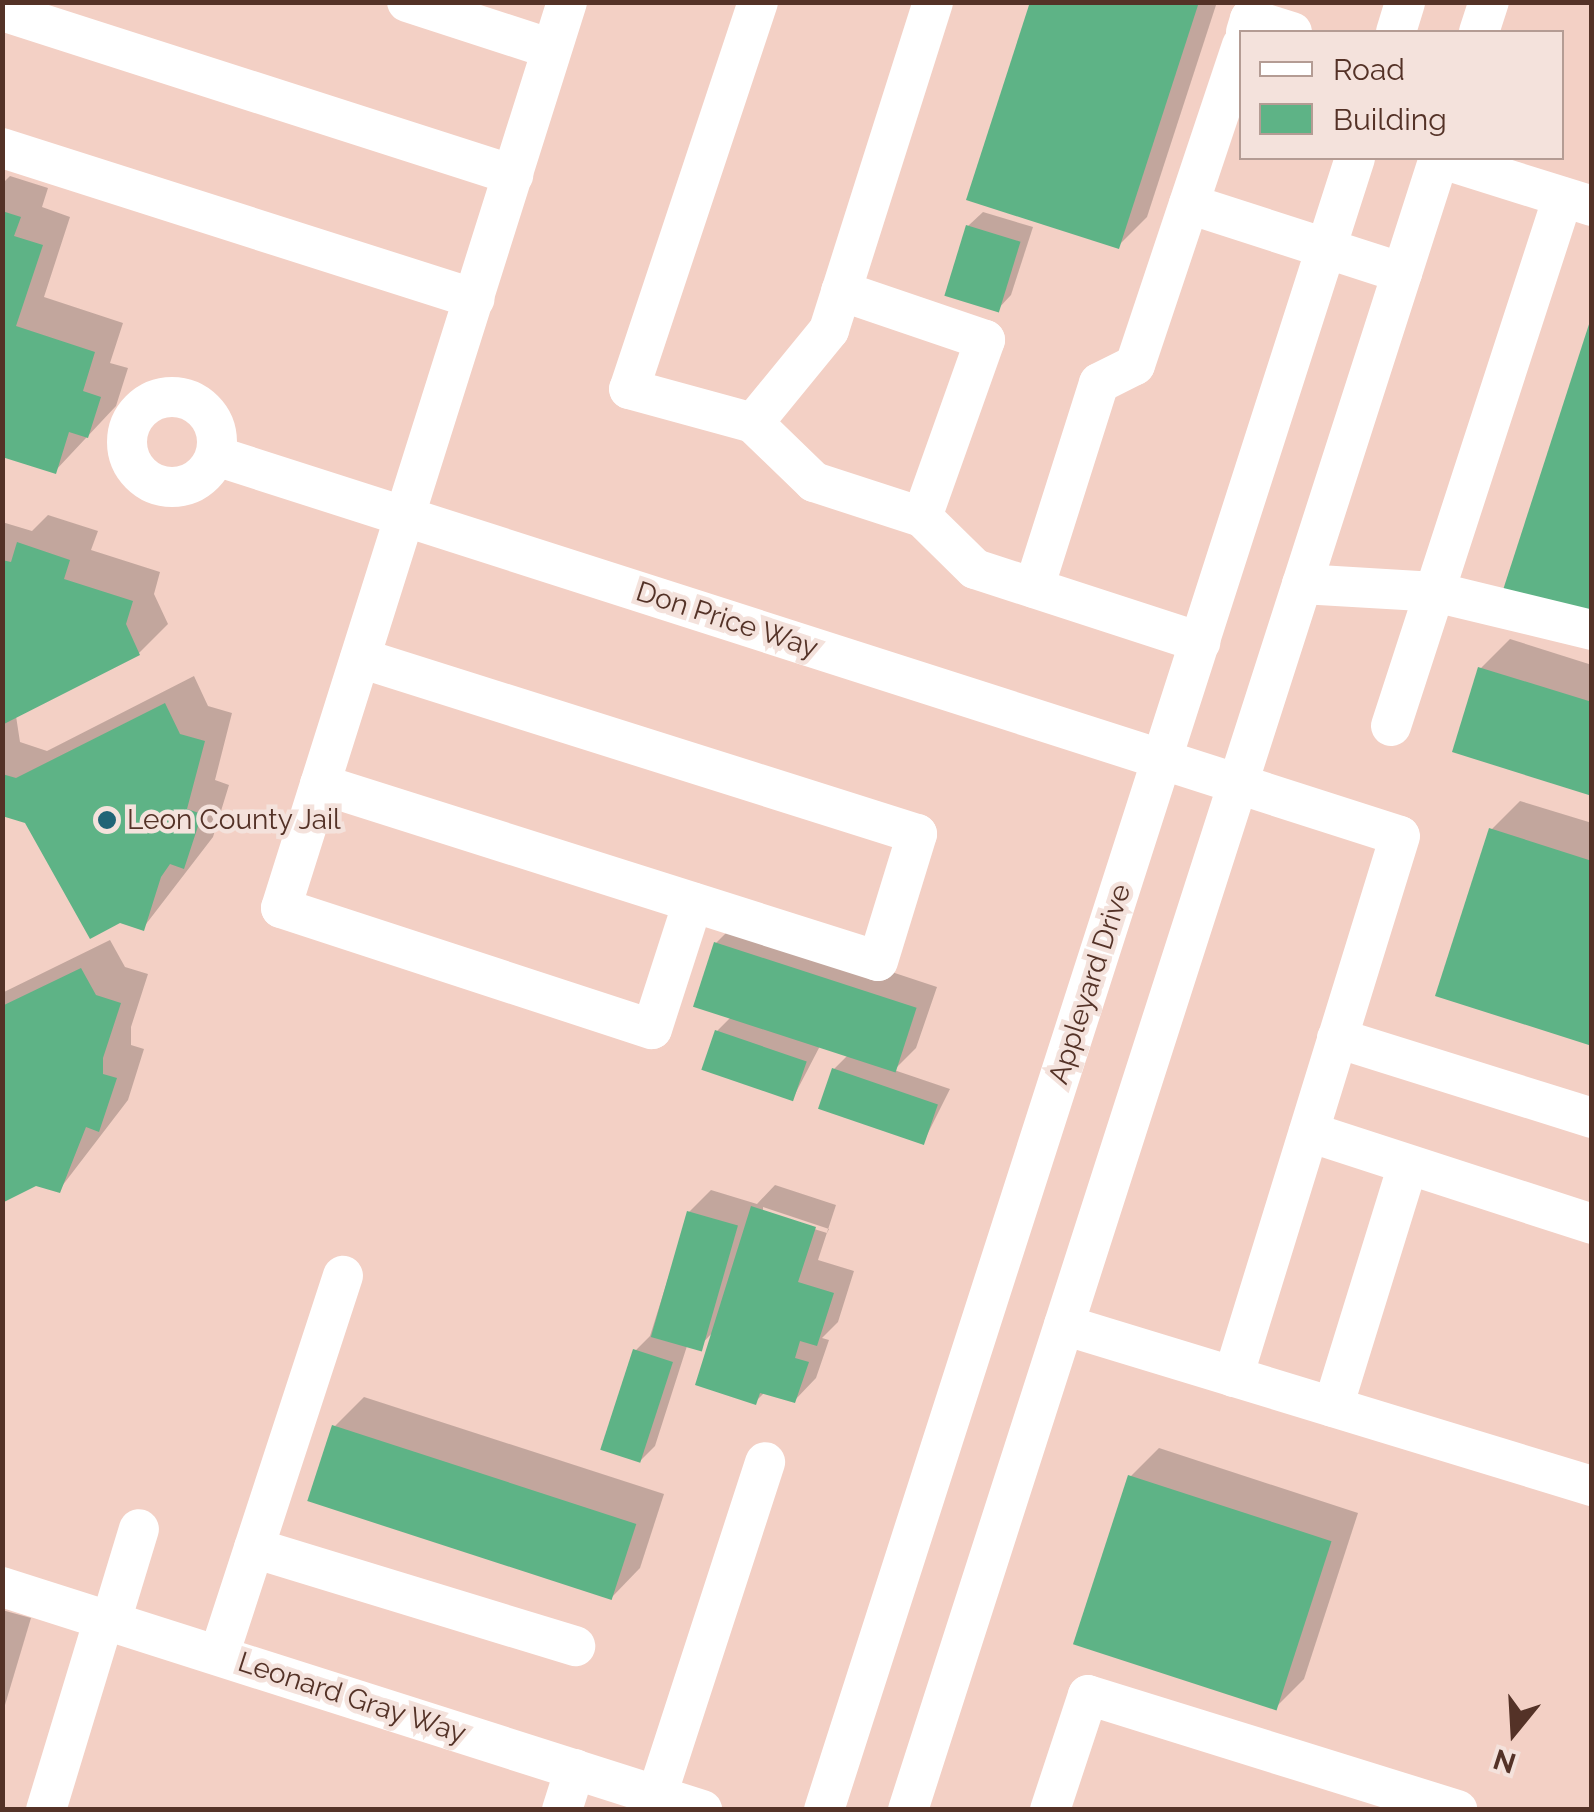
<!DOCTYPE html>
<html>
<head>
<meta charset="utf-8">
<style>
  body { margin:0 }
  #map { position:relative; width:1594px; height:1812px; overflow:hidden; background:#f3d0c5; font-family:Raleway,sans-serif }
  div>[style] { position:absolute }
  .shadow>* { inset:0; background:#0003 }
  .building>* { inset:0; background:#5eb386; transform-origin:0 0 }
  .minor>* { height:40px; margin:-20px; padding:0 20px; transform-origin:20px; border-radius:20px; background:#fff }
  .minor>.ring { margin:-20px; padding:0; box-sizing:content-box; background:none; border:40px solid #fff; border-radius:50% }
  .dots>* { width:28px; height:28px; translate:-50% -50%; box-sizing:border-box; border:5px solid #f4e2dc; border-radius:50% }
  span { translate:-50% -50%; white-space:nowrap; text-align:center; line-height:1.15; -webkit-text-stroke:9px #f4e2dc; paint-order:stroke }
  .street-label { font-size:28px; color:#543227 }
  .poi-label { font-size:28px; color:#543227 }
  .left { translate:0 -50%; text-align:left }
  .frame { position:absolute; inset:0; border:5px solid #543227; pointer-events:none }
  .legend { position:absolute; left:1239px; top:30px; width:325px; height:130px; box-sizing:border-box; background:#f4e2dc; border:2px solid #b49c94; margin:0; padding:12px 18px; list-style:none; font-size:30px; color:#543227 }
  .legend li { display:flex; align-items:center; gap:20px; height:50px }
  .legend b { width:50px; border:2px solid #b49c94 }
  .north { position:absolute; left:1464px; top:1682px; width:100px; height:100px; -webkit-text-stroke:8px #f4e2dc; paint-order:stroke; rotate:198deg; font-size:28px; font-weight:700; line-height:40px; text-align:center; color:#543227 }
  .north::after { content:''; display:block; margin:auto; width:35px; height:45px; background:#543227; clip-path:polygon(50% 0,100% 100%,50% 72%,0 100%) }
</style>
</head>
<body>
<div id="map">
  <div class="shadow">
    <div style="clip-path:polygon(1033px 2px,1217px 2px,1147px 217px,1118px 246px)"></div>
    <div style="clip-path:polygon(10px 176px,48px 188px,42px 207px,70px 217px,44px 297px,123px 323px,110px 363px,128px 368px,116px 406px,55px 471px,2px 454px,2px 184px)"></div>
    <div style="clip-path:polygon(983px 212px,1033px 227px,1011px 295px,997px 310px,968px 226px)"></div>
    <div style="clip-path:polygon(48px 515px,98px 531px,91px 550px,160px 572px,154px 594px,168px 624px,139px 653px,16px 716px,20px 742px,47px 751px,194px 676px,208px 706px,232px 713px,215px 780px,229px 785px,213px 837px,143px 928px,27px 821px,2px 814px,2px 522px,32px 531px)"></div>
    <div style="clip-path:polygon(1510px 639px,1592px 665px,1592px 793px,1481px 668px)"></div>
    <div style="clip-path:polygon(1520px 801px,1592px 823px,1592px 1043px,1491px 830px)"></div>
    <div style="clip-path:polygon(738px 921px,937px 987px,916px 1048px,894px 1070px,950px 1089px,924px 1141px,834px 1069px,848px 1055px,820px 1046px,793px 1098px,717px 1031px,732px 1016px,716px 943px)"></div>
    <div style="clip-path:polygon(110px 940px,125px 967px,148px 974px,131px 1027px,131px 1045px,144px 1049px,128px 1100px,59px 1190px,36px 1183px,5px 1198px,2px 993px)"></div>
    <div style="clip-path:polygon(evenodd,775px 1185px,836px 1205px,818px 1260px,854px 1271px,838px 1322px,822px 1338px,829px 1340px,816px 1378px,794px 1401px,765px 1392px,755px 1402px,714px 1331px,697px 1349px,687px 1346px,655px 1446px,640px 1461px,635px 1351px,650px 1336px,689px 1212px,711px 1190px,757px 1204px,775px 1185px,763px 1207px,829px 1229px,827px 1233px,763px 1213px,763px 1207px)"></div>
    <div style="clip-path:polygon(364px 1397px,664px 1494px,640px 1568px,612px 1597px,335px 1426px)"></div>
    <div style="clip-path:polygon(1159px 1448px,1358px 1513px,1304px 1679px,1275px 1708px,1130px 1477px)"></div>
    <div style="clip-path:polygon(2px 1610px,31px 1618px,2px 1715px)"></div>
  </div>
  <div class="building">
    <div style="clip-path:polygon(1030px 2px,1199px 2px,1119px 249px,966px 200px)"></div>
    <div style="clip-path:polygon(2px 211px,21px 217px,14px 236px,43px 245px,16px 326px,95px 352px,83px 391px,101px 397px,88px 438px,69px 432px,56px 474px,2px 457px)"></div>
    <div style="left:966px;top:225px;width:57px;height:74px;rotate:17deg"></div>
    <div style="clip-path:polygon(1591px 318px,1592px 318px,1592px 619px,1503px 590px)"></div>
    <div style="clip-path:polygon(17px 542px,70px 560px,64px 579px,133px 601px,126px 624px,140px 655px,2px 725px,2px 560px,11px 562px)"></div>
    <div style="clip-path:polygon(1478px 667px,1592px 702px,1592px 796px,1452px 752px)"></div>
    <div style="clip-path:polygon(165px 703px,180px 734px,205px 741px,187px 809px,202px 814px,184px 869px,170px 864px,161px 877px,144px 931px,120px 923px,90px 939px,25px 823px,2px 816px,2px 774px,16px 778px)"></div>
    <div style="clip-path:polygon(1489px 828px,1592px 861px,1592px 1046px,1435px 996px)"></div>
    <div style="left:714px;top:942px;width:213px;height:68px;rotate:18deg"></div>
    <div style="clip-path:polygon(81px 968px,96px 995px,121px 1003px,103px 1058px,103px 1074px,117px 1078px,99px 1132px,86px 1127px,60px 1193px,36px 1186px,4px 1202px,2px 1006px)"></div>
    <div style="left:715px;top:1030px;width:97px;height:42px;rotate:19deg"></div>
    <div style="left:832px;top:1068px;width:112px;height:43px;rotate:19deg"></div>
    <div style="clip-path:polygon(751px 1206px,816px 1227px,798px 1282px,834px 1293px,817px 1346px,800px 1341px,795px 1358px,809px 1362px,795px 1403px,760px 1393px,756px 1405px,695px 1385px)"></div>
    <div style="left:687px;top:1211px;width:53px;height:131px;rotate:16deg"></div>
    <div style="left:633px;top:1349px;width:42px;height:106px;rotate:18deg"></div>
    <div style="left:332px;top:1425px;width:320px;height:80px;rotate:18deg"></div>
    <div style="left:1128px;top:1475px;width:214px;height:178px;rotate:18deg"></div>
  </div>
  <div class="minor">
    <div style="left:407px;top:2px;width:152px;rotate:18deg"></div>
    <div style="left:567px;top:2px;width:950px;rotate:107.52deg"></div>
    <div style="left:281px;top:908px;width:390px;rotate:18.1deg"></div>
    <div style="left:652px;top:1029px;width:133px;rotate:-72.1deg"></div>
    <div style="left:758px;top:2px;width:408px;rotate:108.4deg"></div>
    <div style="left:629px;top:389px;width:129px;rotate:15.3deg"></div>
    <div style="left:753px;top:423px;width:120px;rotate:-50.7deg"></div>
    <div style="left:829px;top:330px;width:344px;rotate:-72.4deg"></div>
    <div style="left:2px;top:11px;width:537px;rotate:17.79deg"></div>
    <div style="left:1246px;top:32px;width:14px;rotate:-73deg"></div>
    <div style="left:1250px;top:19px;width:44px;rotate:17.2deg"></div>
    <div style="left:1396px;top:32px;width:31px;rotate:-73deg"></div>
    <div style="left:1479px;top:32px;width:32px;rotate:-72deg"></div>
    <div style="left:2px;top:148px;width:496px;rotate:17.7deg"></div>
    <div style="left:1439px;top:158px;width:160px;rotate:17.4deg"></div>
    <div style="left:1189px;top:204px;width:224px;rotate:17.9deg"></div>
    <div class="ring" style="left:127px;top:397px;width:50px;height:50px"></div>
    <div style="left:753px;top:423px;width:85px;rotate:44deg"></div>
    <div style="left:814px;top:482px;width:114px;rotate:18deg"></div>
    <div style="left:922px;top:517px;width:188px;rotate:-70.4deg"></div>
    <div style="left:985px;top:340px;width:152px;rotate:-161.2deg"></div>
    <div style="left:216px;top:456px;width:1243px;rotate:17.79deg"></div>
    <div style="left:1400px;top:836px;width:566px;rotate:107.15deg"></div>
    <div style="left:922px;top:517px;width:74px;rotate:44.5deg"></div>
    <div style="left:975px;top:569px;width:237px;rotate:18deg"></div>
    <div style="left:1302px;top:584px;width:133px;rotate:3.4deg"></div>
    <div style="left:1435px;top:592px;width:162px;rotate:13.6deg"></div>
    <div style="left:1034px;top:588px;width:215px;rotate:-72.4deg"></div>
    <div style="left:1099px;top:383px;width:40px;rotate:-26.6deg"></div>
    <div style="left:1135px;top:365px;width:337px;rotate:-71.5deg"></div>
    <div style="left:1391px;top:726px;width:556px;rotate:-71.99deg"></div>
    <div style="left:320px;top:784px;width:585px;rotate:17.6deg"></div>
    <div style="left:878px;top:961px;width:133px;rotate:-72.9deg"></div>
    <div style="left:917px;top:834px;width:584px;rotate:-162.46deg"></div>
    <div style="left:1337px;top:1038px;width:267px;rotate:17.4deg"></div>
    <div style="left:1309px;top:1132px;width:298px;rotate:18deg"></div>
    <div style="left:1064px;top:1325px;width:552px;rotate:16.96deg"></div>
    <div style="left:1333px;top:1407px;width:253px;rotate:-72.8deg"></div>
    <div style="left:254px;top:1548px;width:336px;rotate:17deg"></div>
    <div style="left:2px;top:1587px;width:735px;rotate:17.67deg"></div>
    <div style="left:111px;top:1621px;width:96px;rotate:-73.1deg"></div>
    <div style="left:219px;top:1655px;width:399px;rotate:-71.9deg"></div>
    <div style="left:657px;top:1795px;width:350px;rotate:-72deg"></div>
    <div style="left:46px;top:1810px;width:200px;rotate:-73.1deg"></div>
    <div style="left:562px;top:1810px;width:43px;rotate:-72.4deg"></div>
    <div style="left:824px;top:1810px;width:1735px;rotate:-72.18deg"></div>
    <div style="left:908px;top:1810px;width:1735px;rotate:-72.18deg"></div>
    <div style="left:1050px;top:1810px;width:121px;rotate:-71.7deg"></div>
    <div style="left:1088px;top:1695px;width:387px;rotate:17.3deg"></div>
  </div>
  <div class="dots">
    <div style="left:107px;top:820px;background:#206476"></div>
  </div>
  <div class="street-label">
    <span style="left:727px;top:620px;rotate:18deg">Don Price Way</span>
    <span style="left:1090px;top:984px;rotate:-72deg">Appleyard Drive</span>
    <span style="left:352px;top:1698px;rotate:18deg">Leonard Gray Way</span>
  </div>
  <div class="poi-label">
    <span class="left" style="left:127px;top:820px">Leon County Jail</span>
  </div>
  <div class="frame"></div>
  <ul class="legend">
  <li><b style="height:12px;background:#fff"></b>Road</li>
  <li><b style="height:28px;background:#5eb386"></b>Building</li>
  </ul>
  <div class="north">N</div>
</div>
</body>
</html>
